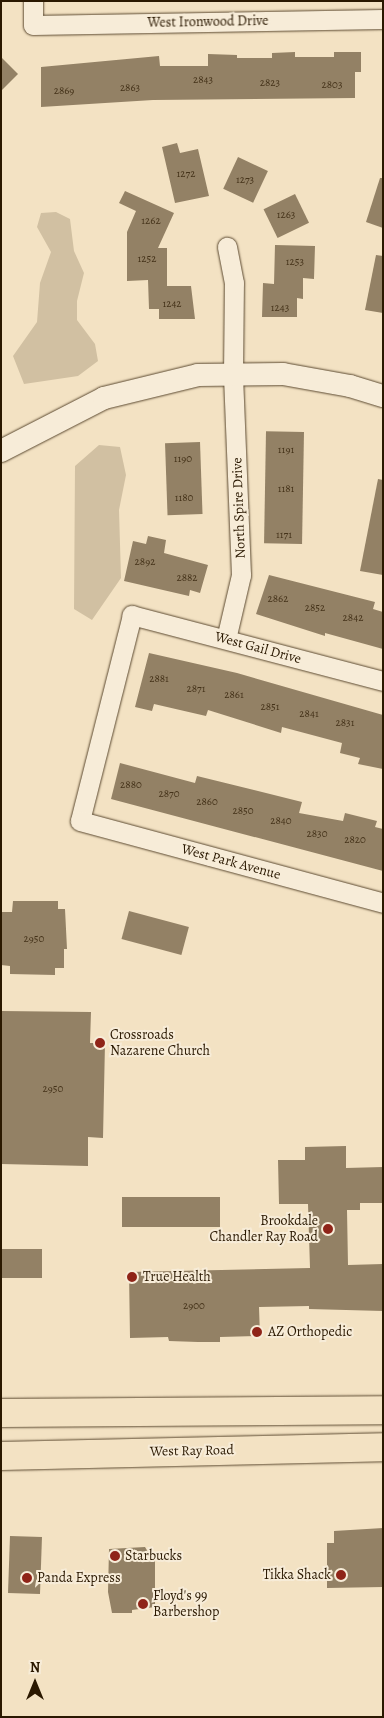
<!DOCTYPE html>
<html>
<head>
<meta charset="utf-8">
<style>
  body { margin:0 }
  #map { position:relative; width:384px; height:1718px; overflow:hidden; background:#f3e2c3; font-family:Alegreya,serif }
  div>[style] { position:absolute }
  .green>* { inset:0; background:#d1c0a2 }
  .building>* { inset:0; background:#938165; transform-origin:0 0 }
  .roads { filter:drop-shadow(0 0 1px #5c4a31) drop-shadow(0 0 1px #5c4a31) }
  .minor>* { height:19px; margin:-9.5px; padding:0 9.5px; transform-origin:9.5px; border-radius:9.5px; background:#f7ecd8 }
  .tertiary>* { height:22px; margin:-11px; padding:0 11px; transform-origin:11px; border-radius:11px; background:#f7ecd8 }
  .primary>* { height:28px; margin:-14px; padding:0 14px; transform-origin:14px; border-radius:14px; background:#f3e2c3 }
  .dots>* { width:14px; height:14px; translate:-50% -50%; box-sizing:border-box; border:2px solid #f7ecd8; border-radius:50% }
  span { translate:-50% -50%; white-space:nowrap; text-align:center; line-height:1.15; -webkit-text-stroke:4px #f7ecd8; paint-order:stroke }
  .number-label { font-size:11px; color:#443219 }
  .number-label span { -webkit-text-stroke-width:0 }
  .street-label { font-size:14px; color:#2a1800 }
  .poi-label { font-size:14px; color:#2a1800 }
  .left { translate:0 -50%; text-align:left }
  .right { translate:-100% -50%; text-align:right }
  .frame { position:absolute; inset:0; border:2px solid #2a1800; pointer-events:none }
  .north { position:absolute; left:10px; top:1658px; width:50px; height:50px; -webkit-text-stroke:4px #f7ecd8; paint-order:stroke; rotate:0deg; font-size:14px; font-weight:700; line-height:20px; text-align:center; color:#2a1800 }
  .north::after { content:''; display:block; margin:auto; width:18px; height:22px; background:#2a1800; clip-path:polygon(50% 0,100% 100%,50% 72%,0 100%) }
</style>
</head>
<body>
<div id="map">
  <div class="green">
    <div style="clip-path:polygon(56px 212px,70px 219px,74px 251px,84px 273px,77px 301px,77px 320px,95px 344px,98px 361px,78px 376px,24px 384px,13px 356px,37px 322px,40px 283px,51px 252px,37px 227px,41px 213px)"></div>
    <div style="clip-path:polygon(99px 445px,120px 447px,126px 475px,119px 510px,121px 578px,92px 620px,74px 609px,75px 466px)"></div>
  </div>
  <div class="building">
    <div style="clip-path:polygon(295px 52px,295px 57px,334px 57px,334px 52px,361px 52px,361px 72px,355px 72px,355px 98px,153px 100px,41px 107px,41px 67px,159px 56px,160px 66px,208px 66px,208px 54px,237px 55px,237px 58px,272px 58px,272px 53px)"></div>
    <div style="clip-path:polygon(1px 57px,18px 74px,1px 91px)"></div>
    <div style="clip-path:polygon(177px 143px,180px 153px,198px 149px,209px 196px,175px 203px,162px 147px)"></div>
    <div style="left:238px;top:157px;width:33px;height:35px;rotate:25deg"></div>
    <div style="clip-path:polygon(380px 178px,383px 178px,383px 228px,366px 222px)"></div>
    <div style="clip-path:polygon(125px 191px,174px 213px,158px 248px,167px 248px,167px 286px,191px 286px,195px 319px,159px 319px,159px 309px,149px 309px,148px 280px,127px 281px,127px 232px,136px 211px,119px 203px)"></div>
    <div style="left:295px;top:194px;width:32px;height:35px;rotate:64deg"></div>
    <div style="clip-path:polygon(275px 245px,315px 246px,314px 279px,303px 278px,303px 299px,297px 298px,297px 317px,262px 317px,263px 283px,274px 284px)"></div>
    <div style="clip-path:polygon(376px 255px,383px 256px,383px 313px,365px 310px)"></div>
    <div style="left:304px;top:432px;width:112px;height:38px;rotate:91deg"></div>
    <div style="left:200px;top:442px;width:72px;height:35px;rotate:88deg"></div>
    <div style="clip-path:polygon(378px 479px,383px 480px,383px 575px,360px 571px)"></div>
    <div style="clip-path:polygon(148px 536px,166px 540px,164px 553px,208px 565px,200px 593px,190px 590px,189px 596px,124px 581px,133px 541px,146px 544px)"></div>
    <div style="clip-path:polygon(269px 575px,375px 602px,373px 609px,383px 612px,383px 649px,325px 633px,325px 636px,256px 614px)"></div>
    <div style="clip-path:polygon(149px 653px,237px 673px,383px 715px,383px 769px,358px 764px,360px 758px,340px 753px,342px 743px,282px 727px,281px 733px,208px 710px,206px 716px,154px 704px,152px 711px,135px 707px)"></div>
    <div style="clip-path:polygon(120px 763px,195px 783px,197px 776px,302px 802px,299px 813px,343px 821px,345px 813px,377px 821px,375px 827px,383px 829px,383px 871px,111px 799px)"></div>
    <div style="clip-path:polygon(13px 901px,58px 901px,58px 909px,65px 909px,67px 949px,64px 949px,64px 968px,55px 968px,55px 975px,10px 974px,10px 966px,1px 965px,1px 912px,12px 912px)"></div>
    <div style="left:129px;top:911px;width:62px;height:29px;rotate:15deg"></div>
    <div style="clip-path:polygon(1px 1011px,91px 1012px,90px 1043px,105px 1043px,103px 1138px,88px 1137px,88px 1166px,1px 1164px)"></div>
    <div style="clip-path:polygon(346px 1146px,346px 1168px,383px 1167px,383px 1203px,360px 1203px,360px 1210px,347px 1210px,348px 1265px,383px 1264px,383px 1311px,309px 1309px,309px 1306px,259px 1307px,260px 1336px,220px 1337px,220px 1342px,198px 1342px,169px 1341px,168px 1337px,130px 1338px,129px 1272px,310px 1268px,308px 1204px,279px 1204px,278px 1160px,305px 1160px,305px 1147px)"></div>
    <div style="left:122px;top:1197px;width:98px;height:30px"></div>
    <div style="left:1px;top:1249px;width:41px;height:29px"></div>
    <div style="clip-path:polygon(383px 1528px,383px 1587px,327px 1588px,327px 1543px,334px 1543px,334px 1531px)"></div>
    <div style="left:10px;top:1536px;width:32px;height:57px;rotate:2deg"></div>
    <div style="clip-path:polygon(145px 1547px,148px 1552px,155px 1552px,155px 1607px,132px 1610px,132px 1613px,112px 1613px,108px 1592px,109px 1549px)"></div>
  </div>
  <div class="roads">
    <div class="minor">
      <div style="left:33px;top:1px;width:24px;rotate:90deg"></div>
      <div style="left:33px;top:25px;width:350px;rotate:-1deg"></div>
      <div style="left:226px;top:639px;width:66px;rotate:-76.8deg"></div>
      <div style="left:241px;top:575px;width:201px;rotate:-92.3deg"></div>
      <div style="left:233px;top:374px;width:91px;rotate:-89.4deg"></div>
      <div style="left:234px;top:283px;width:37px;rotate:-101deg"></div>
      <div style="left:383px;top:681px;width:260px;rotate:-165.3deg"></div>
      <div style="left:132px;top:615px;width:212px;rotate:104.2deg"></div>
      <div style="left:80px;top:821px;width:314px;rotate:15.1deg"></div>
    </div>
    <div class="tertiary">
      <div style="left:1px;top:451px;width:116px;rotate:-27.2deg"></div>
      <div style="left:104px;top:398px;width:97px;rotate:-13.7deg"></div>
      <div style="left:198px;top:375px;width:85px;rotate:-0.7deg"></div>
      <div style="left:283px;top:374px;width:68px;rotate:10.2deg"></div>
      <div style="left:350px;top:386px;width:34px;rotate:17deg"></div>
    </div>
    <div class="primary">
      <div style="left:1px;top:1413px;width:382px;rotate:-0.4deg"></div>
      <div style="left:1px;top:1456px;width:382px;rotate:-1.3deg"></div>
    </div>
  </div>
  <div class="dots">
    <div style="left:100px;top:1043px;background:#8f2418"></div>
    <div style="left:328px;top:1229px;background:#8f2418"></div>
    <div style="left:132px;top:1277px;background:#8f2418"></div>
    <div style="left:257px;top:1332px;background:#8f2418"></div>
    <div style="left:115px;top:1556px;background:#8f2418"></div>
    <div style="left:341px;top:1575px;background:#8f2418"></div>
    <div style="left:27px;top:1578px;background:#8f2418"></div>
    <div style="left:143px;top:1604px;background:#8f2418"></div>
  </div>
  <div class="number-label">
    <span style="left:203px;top:80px">2843</span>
    <span style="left:270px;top:83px">2823</span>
    <span style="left:332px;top:85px">2803</span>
    <span style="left:130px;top:88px">2863</span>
    <span style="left:64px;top:91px">2869</span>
    <span style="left:186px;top:174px">1272</span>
    <span style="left:245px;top:180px">1273</span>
    <span style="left:286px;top:215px">1263</span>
    <span style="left:151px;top:221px">1262</span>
    <span style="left:147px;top:259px">1252</span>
    <span style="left:295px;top:262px">1253</span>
    <span style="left:172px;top:304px">1242</span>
    <span style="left:280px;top:308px">1243</span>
    <span style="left:286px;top:450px">1191</span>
    <span style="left:183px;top:459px">1190</span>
    <span style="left:286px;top:489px">1181</span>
    <span style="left:184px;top:498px">1180</span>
    <span style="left:284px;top:535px">1171</span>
    <span style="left:145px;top:562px">2892</span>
    <span style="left:187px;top:578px">2882</span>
    <span style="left:278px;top:599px">2862</span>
    <span style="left:315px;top:608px">2852</span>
    <span style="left:353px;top:618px">2842</span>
    <span style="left:159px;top:679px">2881</span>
    <span style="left:196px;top:689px">2871</span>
    <span style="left:234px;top:695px">2861</span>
    <span style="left:270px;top:707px">2851</span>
    <span style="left:309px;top:714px">2841</span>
    <span style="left:345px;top:723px">2831</span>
    <span style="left:131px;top:785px">2880</span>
    <span style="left:169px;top:794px">2870</span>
    <span style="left:207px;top:802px">2860</span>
    <span style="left:243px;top:811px">2850</span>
    <span style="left:281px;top:821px">2840</span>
    <span style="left:317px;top:834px">2830</span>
    <span style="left:355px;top:840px">2820</span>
    <span style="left:34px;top:939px">2950</span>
    <span style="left:53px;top:1089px">2950</span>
    <span style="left:194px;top:1306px">2900</span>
  </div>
  <div class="street-label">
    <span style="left:208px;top:22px;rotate:-1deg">West Ironwood Drive</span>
    <span style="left:239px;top:508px;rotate:-92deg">North Spire Drive</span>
    <span style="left:258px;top:648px;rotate:15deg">West Gail Drive</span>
    <span style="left:231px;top:862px;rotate:15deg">West Park Avenue</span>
    <span style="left:192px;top:1451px;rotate:-1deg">West Ray Road</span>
  </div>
  <div class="poi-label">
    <span class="left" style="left:110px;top:1043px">Crossroads<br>Nazarene Church</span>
    <span class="right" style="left:318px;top:1229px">Brookdale<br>Chandler Ray Road</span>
    <span class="left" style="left:143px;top:1277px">True Health</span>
    <span class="left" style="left:268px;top:1332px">AZ Orthopedic</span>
    <span class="left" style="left:125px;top:1556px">Starbucks</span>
    <span class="right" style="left:331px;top:1575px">Tikka Shack</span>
    <span class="left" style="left:37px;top:1578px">Panda Express</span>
    <span class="left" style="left:153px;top:1604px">Floyd's 99<br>Barbershop</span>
  </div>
  <div class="frame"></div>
  <div class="north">N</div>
</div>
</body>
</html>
